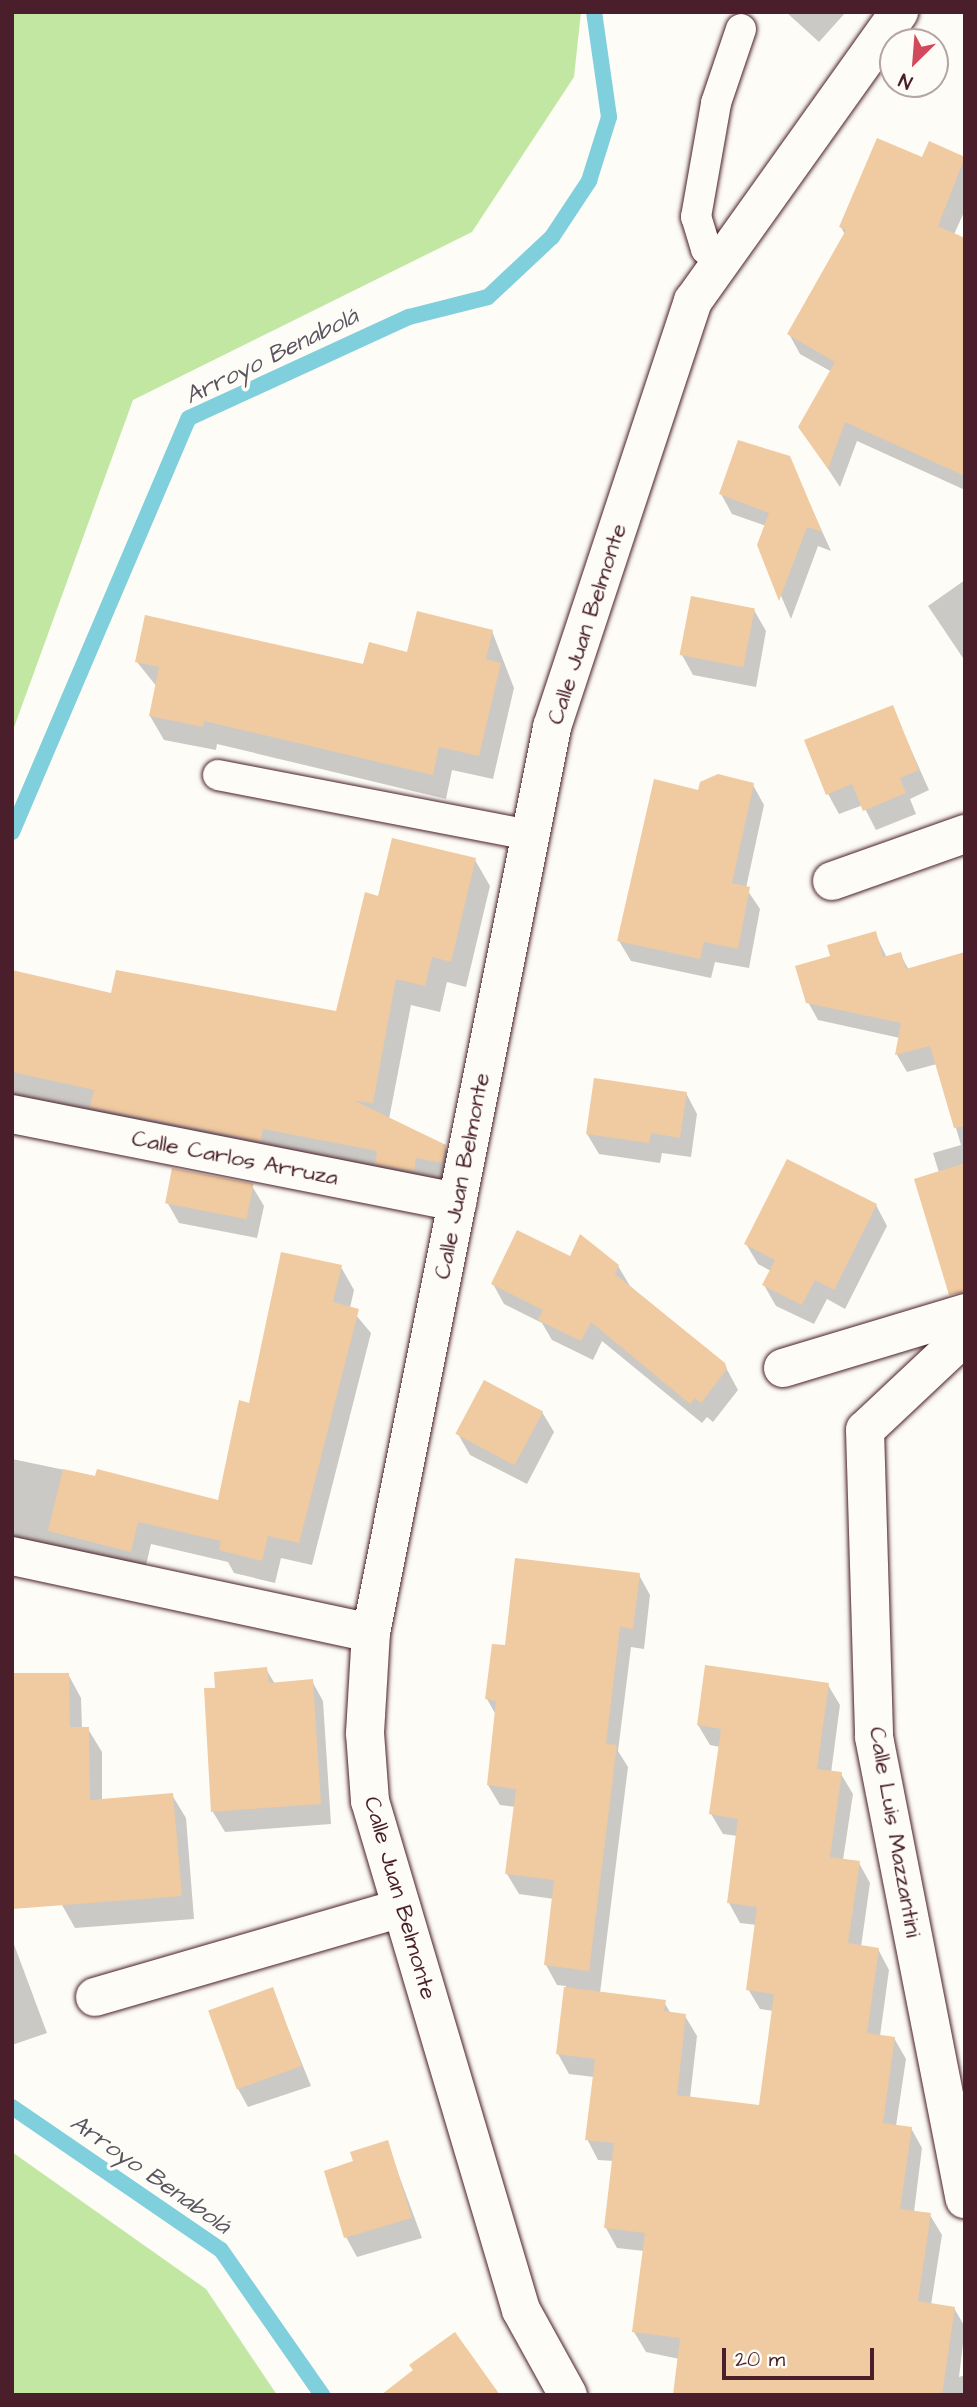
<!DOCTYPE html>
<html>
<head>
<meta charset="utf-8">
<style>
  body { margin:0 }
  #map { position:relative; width:977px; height:2407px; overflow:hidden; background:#fdfcf7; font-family:"Architects Daughter",sans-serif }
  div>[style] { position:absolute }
  .green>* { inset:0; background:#c2e7a2 }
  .shadow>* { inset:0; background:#0003 }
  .stream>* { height:16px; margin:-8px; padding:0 8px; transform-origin:8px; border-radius:8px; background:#80cfdc }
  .building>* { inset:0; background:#f0caa0; transform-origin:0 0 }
  .roads { filter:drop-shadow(0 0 2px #4a1f2b) drop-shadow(0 0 2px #4a1f2b) }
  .service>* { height:30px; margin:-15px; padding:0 15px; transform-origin:15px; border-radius:15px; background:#fdfcf7 }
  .minor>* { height:38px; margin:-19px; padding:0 19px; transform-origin:19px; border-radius:19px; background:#fdfcf7 }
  span { translate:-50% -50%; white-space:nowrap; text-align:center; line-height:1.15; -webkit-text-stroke:7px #fdfcf7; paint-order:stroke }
  .street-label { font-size:23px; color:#4a1f2b }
  .water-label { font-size:24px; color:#5a5460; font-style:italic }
  .frame { position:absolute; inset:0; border:14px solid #4a1f2b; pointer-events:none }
  .north { position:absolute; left:879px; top:28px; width:70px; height:70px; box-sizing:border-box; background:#fdfcf7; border:2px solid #b5a4a5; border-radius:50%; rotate:205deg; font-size:19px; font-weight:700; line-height:28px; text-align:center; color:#4a1f2b }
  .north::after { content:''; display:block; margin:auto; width:24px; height:32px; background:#d1495b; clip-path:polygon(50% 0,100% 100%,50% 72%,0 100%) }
  .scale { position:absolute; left:722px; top:2348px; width:152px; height:32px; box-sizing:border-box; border:4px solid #4a1f2b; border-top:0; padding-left:9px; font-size:21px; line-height:24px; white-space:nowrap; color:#4a1f2b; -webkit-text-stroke:5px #fdfcf7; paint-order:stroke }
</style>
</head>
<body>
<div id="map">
  <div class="green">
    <div style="clip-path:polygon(12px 12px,581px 12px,574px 77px,472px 232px,133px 400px,12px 733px)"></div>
    <div style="clip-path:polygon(12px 2152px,206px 2289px,277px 2395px,12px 2395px)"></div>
  </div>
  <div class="shadow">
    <div style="clip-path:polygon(786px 12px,846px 12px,819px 42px)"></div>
    <div style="clip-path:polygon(930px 144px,965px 159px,965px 210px,951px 241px,965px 345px,965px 490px,857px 441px,840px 487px,800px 427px,832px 372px,800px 354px,789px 334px,845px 235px,841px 227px,923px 159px)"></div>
    <div style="clip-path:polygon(789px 458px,831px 551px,818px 546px,791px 619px,759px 545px,766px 526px,732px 514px,721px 494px)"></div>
    <div style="clip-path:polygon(965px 580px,965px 661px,928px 606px)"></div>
    <div style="clip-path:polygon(754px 610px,766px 631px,756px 687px,693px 675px,682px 655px)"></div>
    <div style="clip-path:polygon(492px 631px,514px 688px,493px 779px,452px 770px,446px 799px,217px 744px,216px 750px,164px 740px,150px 716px,157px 687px,137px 662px,365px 666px)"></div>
    <div style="clip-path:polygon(892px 707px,929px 790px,910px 799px,916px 814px,876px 830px,863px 805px,839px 814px,828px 794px)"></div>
    <div style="clip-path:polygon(753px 785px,764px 805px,746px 888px,760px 909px,749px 968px,715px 962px,711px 978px,631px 961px,619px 941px,699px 792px)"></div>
    <div style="clip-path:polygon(475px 860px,490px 886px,466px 987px,447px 982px,440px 1012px,411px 1005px,389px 1119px,445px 1147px,460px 1173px,457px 1189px,15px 1095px,12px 1103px,12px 972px,113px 995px,337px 1013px,379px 898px)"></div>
    <div style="clip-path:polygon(875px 933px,887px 958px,900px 954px,909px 970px,965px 954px,965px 1258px,933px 1153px,961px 1145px,937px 1064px,907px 1072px,897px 1055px,900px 1038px,818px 1020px,808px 1002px,832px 957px)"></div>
    <div style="clip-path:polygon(686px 1093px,697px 1114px,691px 1157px,662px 1153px,660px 1163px,599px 1154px,587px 1134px)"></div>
    <div style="clip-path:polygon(252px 1186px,264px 1206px,257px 1238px,179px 1223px,167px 1202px)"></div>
    <div style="clip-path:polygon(876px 1205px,887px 1226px,845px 1309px,827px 1299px,814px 1324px,776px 1306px,764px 1285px,771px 1271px,758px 1264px,746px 1244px)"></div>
    <div style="clip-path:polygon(571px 1258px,618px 1266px,630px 1286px,724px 1364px,738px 1390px,713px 1422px,707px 1417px,702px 1423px,602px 1341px,593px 1360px,552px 1340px,542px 1323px,504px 1304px,493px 1284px)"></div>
    <div style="clip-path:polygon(341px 1267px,354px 1290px,350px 1308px,371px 1333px,312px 1565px,281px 1558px,275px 1583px,234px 1573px,228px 1562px,151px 1544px,144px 1574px,12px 1540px,12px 1459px,219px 1502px,250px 1405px)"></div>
    <div style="clip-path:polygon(542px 1412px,554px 1432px,527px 1484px,470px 1455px,458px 1434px)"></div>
    <div style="clip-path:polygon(639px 1575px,650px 1595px,644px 1649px,631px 1647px,618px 1751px,628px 1767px,600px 1993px,664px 2002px,671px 2014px,685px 2016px,697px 2036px,690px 2098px,761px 2107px,774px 2011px,760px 2009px,748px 1989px,757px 1925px,740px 1923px,729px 1903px,738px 1836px,723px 1834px,711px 1814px,720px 1747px,710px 1745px,698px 1725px,828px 1685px,840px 1705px,831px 1773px,841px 1774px,853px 1794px,843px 1860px,859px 1863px,870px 1883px,861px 1947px,878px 1949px,889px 1970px,880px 2036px,894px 2038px,906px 2059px,896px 2126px,911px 2128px,922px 2148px,914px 2212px,930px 2215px,942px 2235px,931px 2305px,954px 2308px,965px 2327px,959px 2377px,965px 2375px,965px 2395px,850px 2395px,646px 2352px,634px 2332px,644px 2251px,617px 2248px,606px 2228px,614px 2161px,598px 2160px,587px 2139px,594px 2077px,569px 2074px,558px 2054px,566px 1986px,557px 1985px,546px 1965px,554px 1899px,519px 1894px,507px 1874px,516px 1807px,500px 1805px,488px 1785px,496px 1715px,487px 1699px,506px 1647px)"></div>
    <div style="clip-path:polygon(266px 1669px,275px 1684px,312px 1681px,323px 1701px,331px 1824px,225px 1832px,213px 1812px,217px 1689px)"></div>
    <div style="clip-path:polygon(68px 1674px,81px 1698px,82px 1729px,88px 1729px,102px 1752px,102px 1801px,172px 1795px,186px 1818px,194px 1919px,75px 1928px,62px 1905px)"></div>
    <div style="clip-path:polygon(965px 1769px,965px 1801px,963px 1789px)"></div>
    <div style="clip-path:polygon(12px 1939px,47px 2033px,12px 2045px)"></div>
    <div style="clip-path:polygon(272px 1989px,311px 2086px,248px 2107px,237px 2087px)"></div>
    <div style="clip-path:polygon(387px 2143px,422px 2238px,357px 2257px,346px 2237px,355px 2162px)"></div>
  </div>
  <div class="stream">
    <div style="left:12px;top:832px;width:450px;rotate:-66.9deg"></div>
    <div style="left:189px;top:418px;width:242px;rotate:-24.7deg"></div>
    <div style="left:409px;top:317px;width:81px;rotate:-14.2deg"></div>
    <div style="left:488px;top:297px;width:88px;rotate:-43.2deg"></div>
    <div style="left:552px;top:237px;width:67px;rotate:-56.5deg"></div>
    <div style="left:589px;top:181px;width:67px;rotate:-72.6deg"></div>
    <div style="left:609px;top:117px;width:106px;rotate:-98.1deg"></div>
    <div style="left:12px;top:2107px;width:253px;rotate:34.4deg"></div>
    <div style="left:221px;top:2250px;width:177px;rotate:55.1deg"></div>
  </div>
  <div class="building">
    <div style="clip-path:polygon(877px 138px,922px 157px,929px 141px,965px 157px,938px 226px,965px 238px,965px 476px,845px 422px,828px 469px,798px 427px,835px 362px,787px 334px,846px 230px,839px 227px)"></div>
    <div style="clip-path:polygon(738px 440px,790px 456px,822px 532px,807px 527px,779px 601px,757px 545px,769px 513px,719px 494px)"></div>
    <div style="left:691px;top:596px;width:65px;height:60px;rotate:11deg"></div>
    <div style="clip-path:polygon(417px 611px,493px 630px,486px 659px,501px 663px,479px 756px,439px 747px,433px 775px,204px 721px,203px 727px,149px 716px,159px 667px,135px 662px,145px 615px,363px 664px,369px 642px,407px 652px)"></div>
    <div style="clip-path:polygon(893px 705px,919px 770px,900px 778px,906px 793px,863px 811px,852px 784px,826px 795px,804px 740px)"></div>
    <div style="clip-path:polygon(718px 774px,754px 783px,732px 883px,750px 887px,738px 949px,704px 942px,700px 959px,617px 941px,654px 779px,698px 790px,700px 782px)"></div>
    <div style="clip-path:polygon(392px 838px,476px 858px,451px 962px,432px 957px,425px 986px,396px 979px,373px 1103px,355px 1101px,446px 1145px,442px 1163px,416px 1158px,414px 1171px,375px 1164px,377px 1151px,263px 1129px,261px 1141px,90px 1107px,94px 1090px,12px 1072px,12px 970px,111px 993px,116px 970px,336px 1011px,365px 892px,378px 896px)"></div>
    <div style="clip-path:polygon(876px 931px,883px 957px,901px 952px,906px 969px,965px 952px,965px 1126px,954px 1128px,930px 1046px,895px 1055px,901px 1023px,806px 1003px,795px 966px,830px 956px,827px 945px)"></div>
    <div style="clip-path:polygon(594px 1078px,687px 1092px,680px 1138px,651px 1133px,649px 1143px,586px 1134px)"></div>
    <div style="clip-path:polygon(787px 1159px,877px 1204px,834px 1290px,815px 1280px,802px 1305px,762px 1285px,775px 1260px,744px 1244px)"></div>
    <div style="clip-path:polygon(965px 1163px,965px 1292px,949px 1295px,914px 1179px)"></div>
    <div style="left:172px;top:1168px;width:83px;height:36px;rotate:11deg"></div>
    <div style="clip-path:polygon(517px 1230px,570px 1256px,580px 1234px,619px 1265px,615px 1274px,725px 1363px,727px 1369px,701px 1403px,695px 1398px,690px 1404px,591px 1322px,581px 1341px,538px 1320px,543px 1310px,491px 1284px)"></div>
    <div style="clip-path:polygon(281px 1252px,342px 1265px,333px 1302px,359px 1309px,299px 1543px,268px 1536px,262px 1561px,219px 1550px,221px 1541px,138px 1522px,131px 1552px,48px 1531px,63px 1469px,95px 1476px,97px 1469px,218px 1500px,239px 1400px,249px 1403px)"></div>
    <div style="left:484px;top:1380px;width:67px;height:61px;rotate:28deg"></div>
    <div style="clip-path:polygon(515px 1558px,640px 1573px,633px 1629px,620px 1627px,606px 1744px,617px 1745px,589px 1971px,544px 1965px,554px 1880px,505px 1874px,516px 1789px,487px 1785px,496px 1701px,485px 1699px,492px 1644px,505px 1645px)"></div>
    <div style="clip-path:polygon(705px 1665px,829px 1683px,817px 1769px,842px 1772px,830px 1857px,860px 1861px,848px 1943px,879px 1948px,867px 2033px,895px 2037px,883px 2123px,912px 2127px,900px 2209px,931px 2213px,918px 2301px,955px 2307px,942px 2395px,673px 2395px,680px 2338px,632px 2332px,645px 2233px,604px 2228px,614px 2143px,585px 2140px,595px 2059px,556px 2054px,564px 1987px,666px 2000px,664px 2011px,686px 2014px,677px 2095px,759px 2105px,774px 1994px,746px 1990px,757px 1907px,727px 1903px,738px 1819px,709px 1814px,721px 1729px,697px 1725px)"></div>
    <div style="clip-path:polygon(267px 1667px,269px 1683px,313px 1679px,321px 1804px,211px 1812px,204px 1688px,215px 1688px,214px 1672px)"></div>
    <div style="clip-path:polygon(12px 1673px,69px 1673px,70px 1727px,89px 1727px,90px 1800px,173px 1793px,182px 1896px,12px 1909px)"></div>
    <div style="left:273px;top:1987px;width:84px;height:69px;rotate:70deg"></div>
    <div style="clip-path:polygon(388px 2140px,412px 2218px,344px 2238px,324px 2171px,353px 2161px,350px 2152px)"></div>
    <div style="clip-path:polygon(455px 2332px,500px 2395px,381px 2395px,413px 2370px,409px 2365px)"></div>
  </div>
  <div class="roads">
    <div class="service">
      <div style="left:722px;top:261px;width:20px;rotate:-143deg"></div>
      <div style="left:706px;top:249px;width:34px;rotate:-107deg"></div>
      <div style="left:696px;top:217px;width:116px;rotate:-80deg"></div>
      <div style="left:716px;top:103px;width:78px;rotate:-71.3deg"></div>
      <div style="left:218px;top:775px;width:318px;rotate:10.9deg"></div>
    </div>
    <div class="minor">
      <div style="left:832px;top:881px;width:141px;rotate:-19.5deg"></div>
      <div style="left:12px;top:1114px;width:454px;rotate:11.2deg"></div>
      <div style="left:965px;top:1336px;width:137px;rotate:136.8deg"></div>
      <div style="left:865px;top:1430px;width:307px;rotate:88.3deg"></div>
      <div style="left:874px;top:1737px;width:471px;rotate:78.9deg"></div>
      <div style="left:783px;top:1368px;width:190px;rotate:-16.8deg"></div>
      <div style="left:12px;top:1556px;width:367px;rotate:12.1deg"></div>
      <div style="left:95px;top:1997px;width:319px;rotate:-16.2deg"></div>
      <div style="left:568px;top:2395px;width:97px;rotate:-118.9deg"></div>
      <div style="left:521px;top:2310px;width:531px;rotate:-106.52deg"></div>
      <div style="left:370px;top:1801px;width:68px;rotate:-94.2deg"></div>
      <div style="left:365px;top:1733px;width:100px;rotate:-86.6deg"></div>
      <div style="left:371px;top:1633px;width:924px;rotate:-78.7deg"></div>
      <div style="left:552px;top:727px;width:449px;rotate:-71.7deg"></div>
      <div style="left:693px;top:301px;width:355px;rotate:-54.5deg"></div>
    </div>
  </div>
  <div class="street-label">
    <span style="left:587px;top:624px;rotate:-72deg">Calle Juan Belmonte</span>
    <span style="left:235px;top:1158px;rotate:11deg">Calle Carlos Arruza</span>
    <span style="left:462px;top:1176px;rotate:-79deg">Calle Juan Belmonte</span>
    <span style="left:895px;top:1832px;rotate:80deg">Calle Luis Mazzantini</span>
    <span style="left:400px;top:1898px;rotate:74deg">Calle Juan Belmonte</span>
  </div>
  <div class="water-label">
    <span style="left:272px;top:357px;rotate:-26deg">Arroyo Benabolá</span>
    <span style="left:150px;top:2175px;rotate:35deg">Arroyo Benabolá</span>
  </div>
  <div class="frame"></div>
  <div class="north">N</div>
  <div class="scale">20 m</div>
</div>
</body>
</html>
